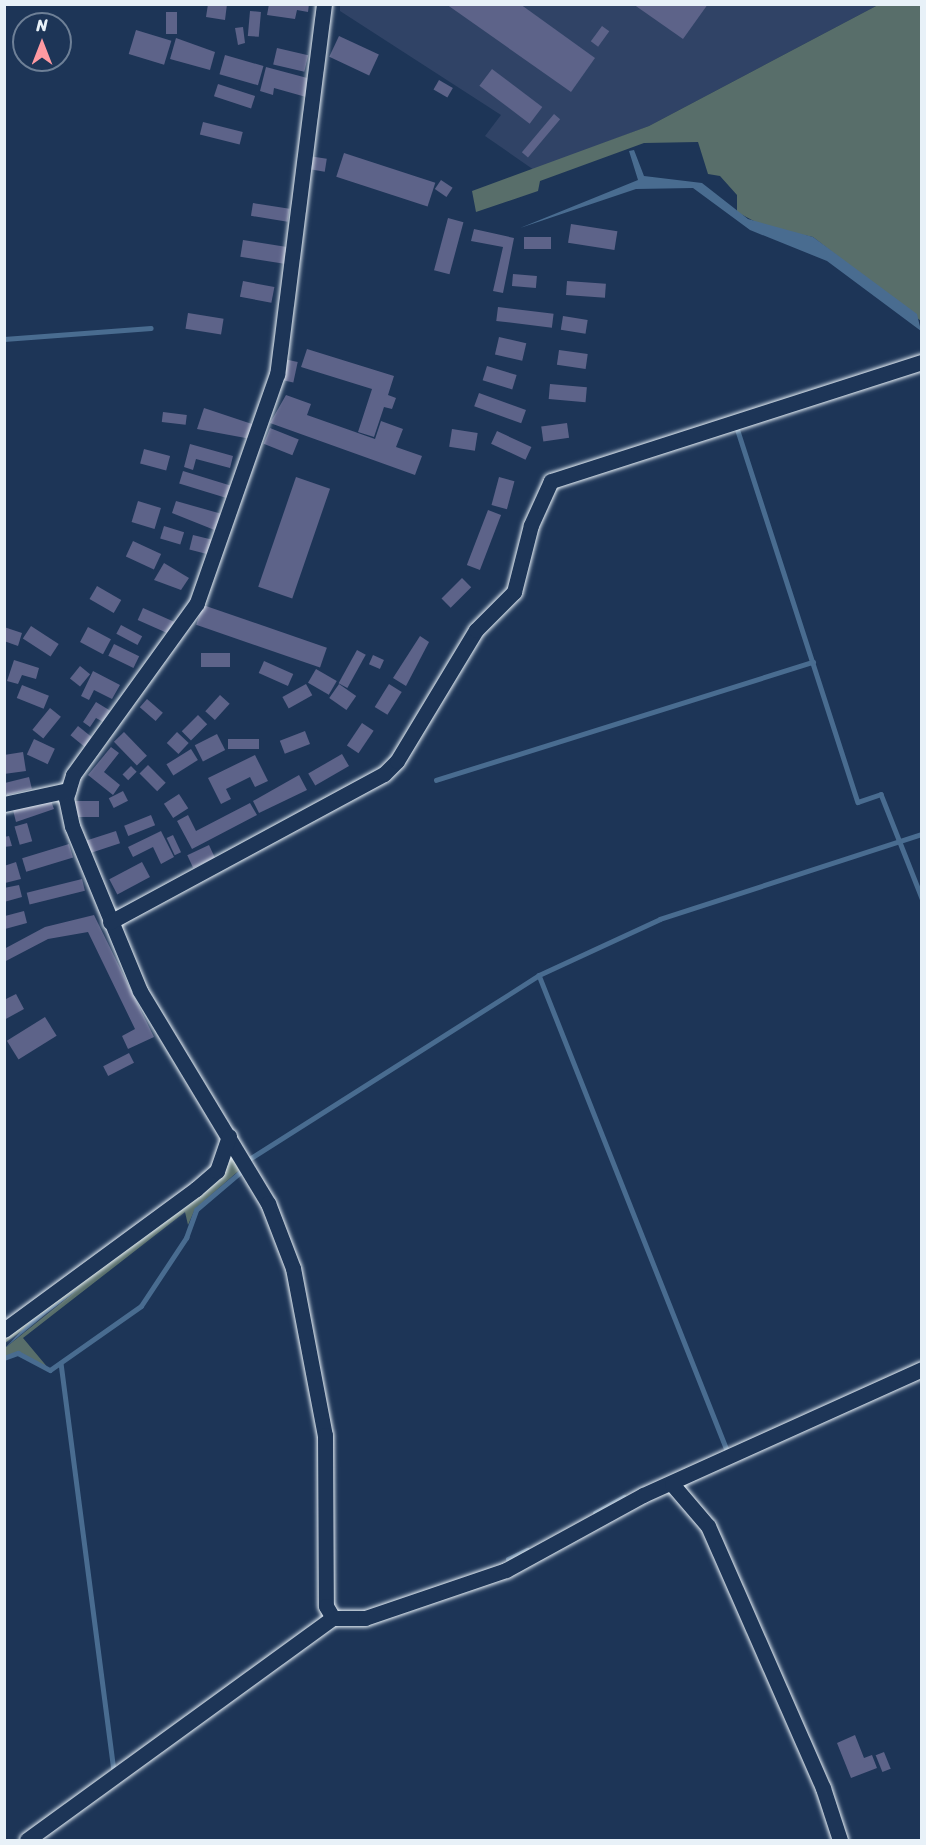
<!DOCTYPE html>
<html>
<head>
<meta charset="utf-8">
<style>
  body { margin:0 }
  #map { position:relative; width:926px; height:1845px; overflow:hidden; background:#1d3557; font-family:Sriracha,sans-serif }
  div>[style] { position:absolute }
  .built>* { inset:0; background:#304366 }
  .green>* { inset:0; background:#586e6a }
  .water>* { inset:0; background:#496c90 }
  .stream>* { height:4.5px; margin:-2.25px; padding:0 2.25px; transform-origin:2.25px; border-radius:2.25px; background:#496c90 }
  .building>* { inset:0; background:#5d6389; transform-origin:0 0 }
  .roads { filter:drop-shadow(0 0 2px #e8f1f8) drop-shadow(0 0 2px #e8f1f8) }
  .minor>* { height:15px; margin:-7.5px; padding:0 7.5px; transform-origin:7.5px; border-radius:7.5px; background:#1d3557 }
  span { translate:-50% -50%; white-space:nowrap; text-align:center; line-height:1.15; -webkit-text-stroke:6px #1d3557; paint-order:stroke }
  .frame { position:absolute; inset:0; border:6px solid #e8f1f8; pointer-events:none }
  .north { position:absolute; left:12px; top:12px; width:60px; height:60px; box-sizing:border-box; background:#1d3557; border:2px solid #6e8097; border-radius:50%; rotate:0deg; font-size:16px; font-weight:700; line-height:24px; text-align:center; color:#e8f1f8 }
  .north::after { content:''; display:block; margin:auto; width:21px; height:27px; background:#ff9aa2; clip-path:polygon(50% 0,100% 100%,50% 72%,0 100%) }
</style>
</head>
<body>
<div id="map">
  <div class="built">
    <div style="clip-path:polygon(340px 5px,878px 5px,649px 126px,534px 170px,485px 136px,501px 115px,340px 11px)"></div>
  </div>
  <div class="green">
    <div style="clip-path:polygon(878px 5px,921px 5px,921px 321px,813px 237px,765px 227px,737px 212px,737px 195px,720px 176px,708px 174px,698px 142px,644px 143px,540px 181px,538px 191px,476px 212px,472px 191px,649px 126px)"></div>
    <div style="clip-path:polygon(231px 1151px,243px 1167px,195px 1209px,188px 1225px,185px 1212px,23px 1338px,49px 1369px,18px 1352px,5px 1357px,5px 1348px,76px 1291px,5px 1343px,5px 1335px,216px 1178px)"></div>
  </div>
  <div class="water">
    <div style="clip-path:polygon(634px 150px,644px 176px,702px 183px,748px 219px,813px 237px,917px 314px,921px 331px,827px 261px,750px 230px,693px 188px,636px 189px,520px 228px,638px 180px,629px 151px)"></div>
    <div style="clip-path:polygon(81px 1287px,47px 1313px,5px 1348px,31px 1321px)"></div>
  </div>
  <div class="stream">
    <div style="left:4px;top:339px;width:147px;rotate:-4.3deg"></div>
    <div style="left:737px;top:428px;width:393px;rotate:72.1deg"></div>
    <div style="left:858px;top:802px;width:24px;rotate:-19deg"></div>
    <div style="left:881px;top:794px;width:112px;rotate:68.5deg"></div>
    <div style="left:436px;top:780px;width:395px;rotate:-17.4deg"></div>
    <div style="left:539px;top:975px;width:511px;rotate:68.41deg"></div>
    <div style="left:251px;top:1158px;width:341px;rotate:-32.4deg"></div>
    <div style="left:539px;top:975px;width:133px;rotate:-24.8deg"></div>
    <div style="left:660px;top:919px;width:275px;rotate:-18deg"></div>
    <div style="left:4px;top:1358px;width:15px;rotate:-20deg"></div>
    <div style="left:18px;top:1353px;width:36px;rotate:28deg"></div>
    <div style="left:50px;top:1370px;width:111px;rotate:-35.1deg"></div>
    <div style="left:141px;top:1306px;width:82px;rotate:-56.5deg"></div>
    <div style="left:186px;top:1238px;width:30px;rotate:-70deg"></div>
    <div style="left:196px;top:1210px;width:62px;rotate:-40.4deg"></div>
    <div style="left:61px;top:1363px;width:410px;rotate:82.6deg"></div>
    <div style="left:595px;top:1513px;width:33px;rotate:-29deg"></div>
    <div style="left:508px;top:1559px;width:21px;rotate:-25deg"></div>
  </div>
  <div class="building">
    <div style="clip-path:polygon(208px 4px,227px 4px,225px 20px,206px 17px)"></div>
    <div style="clip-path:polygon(269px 4px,277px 5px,309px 4px,308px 12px,297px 10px,295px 19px,267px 15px)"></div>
    <div style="clip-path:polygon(446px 4px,520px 4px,595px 58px,571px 92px)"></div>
    <div style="clip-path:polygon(633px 4px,708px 4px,683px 39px)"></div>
    <div style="left:250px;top:11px;width:11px;height:25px;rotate:5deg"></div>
    <div style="left:166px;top:12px;width:11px;height:22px"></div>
    <div style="left:602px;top:26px;width:9px;height:19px;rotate:36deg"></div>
    <div style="clip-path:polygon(243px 27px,245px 43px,238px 45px,235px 28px)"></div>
    <div style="left:136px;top:30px;width:37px;height:25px;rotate:17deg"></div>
    <div style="left:339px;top:36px;width:44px;height:23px;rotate:25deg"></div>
    <div style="clip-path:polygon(176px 38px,215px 52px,210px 70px,170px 59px)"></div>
    <div style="left:277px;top:48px;width:32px;height:17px;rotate:13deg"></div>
    <div style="left:225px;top:55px;width:40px;height:20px;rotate:16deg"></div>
    <div style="clip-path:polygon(266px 67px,311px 79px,306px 97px,274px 88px,273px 95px,260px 91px)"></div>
    <div style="left:492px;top:69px;width:63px;height:21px;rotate:37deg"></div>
    <div style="left:439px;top:80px;width:16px;height:11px;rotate:30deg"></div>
    <div style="left:218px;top:84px;width:39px;height:13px;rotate:18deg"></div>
    <div style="left:554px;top:114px;width:8px;height:50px;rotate:40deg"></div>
    <div style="left:203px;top:122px;width:41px;height:13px;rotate:14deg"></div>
    <div style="left:344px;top:153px;width:96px;height:25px;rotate:18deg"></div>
    <div style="left:309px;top:156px;width:18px;height:13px;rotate:9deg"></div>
    <div style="left:441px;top:180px;width:14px;height:11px;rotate:34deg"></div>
    <div style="left:253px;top:203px;width:37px;height:13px;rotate:9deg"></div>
    <div style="left:448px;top:218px;width:16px;height:54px;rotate:15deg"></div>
    <div style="left:571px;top:224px;width:47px;height:19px;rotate:9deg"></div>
    <div style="clip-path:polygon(474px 229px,514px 238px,503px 293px,493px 291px,503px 247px,471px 241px)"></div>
    <div style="left:551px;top:237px;width:12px;height:27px;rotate:90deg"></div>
    <div style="left:243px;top:240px;width:46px;height:17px;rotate:9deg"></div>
    <div style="left:513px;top:274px;width:24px;height:12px;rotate:5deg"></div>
    <div style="left:243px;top:281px;width:32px;height:16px;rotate:11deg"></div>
    <div style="left:567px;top:281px;width:39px;height:14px;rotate:4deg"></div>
    <div style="left:498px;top:307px;width:56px;height:14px;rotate:7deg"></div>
    <div style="left:188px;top:313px;width:36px;height:16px;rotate:9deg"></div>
    <div style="left:563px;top:316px;width:25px;height:14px;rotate:9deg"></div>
    <div style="left:499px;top:337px;width:28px;height:18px;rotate:13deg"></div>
    <div style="clip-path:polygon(307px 349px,394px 376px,388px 395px,396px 398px,392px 409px,384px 407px,374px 437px,358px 432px,372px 389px,301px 367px)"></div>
    <div style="left:559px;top:350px;width:29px;height:15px;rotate:8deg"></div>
    <div style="left:284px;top:359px;width:14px;height:21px;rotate:12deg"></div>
    <div style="left:487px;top:366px;width:31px;height:15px;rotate:17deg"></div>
    <div style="left:550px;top:384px;width:37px;height:15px;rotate:5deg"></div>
    <div style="left:479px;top:393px;width:50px;height:14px;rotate:20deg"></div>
    <div style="clip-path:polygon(286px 395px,311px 404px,307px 415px,375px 439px,381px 421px,403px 429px,396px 447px,422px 456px,415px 475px,270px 423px)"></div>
    <div style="clip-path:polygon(204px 408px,255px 425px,251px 439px,197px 429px)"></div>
    <div style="left:163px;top:412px;width:24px;height:10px;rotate:7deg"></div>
    <div style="left:567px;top:423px;width:15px;height:26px;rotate:82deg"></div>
    <div style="left:270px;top:428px;width:31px;height:17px;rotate:22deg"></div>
    <div style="left:452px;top:429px;width:26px;height:18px;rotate:9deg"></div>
    <div style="left:497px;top:431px;width:38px;height:14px;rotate:25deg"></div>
    <div style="clip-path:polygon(190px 444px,233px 456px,230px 468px,196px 459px,193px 470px,184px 467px)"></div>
    <div style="left:144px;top:449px;width:27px;height:15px;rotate:15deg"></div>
    <div style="left:183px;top:471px;width:52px;height:13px;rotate:17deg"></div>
    <div style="left:296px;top:477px;width:36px;height:116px;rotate:19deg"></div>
    <div style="left:499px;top:477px;width:16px;height:29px;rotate:15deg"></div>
    <div style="left:138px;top:501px;width:24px;height:22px;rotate:17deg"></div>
    <div style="clip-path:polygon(176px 501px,222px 514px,217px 531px,172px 513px)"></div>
    <div style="left:488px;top:510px;width:14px;height:59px;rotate:21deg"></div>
    <div style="left:164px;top:526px;width:21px;height:13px;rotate:17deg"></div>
    <div style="left:193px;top:535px;width:21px;height:15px;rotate:14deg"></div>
    <div style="left:133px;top:541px;width:31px;height:17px;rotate:25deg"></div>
    <div style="clip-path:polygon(164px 563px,189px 578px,181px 590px,154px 580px)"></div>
    <div style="left:462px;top:578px;width:13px;height:29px;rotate:45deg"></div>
    <div style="left:97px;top:586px;width:28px;height:15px;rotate:30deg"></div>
    <div style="left:203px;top:605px;width:131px;height:21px;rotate:19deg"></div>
    <div style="left:143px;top:608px;width:34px;height:13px;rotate:24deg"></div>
    <div style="left:121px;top:625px;width:24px;height:10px;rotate:28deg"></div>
    <div style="left:31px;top:626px;width:33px;height:15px;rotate:33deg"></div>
    <div style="clip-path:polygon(4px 627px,22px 633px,18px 646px,4px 641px)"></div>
    <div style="left:88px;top:627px;width:26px;height:17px;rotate:28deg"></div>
    <div style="clip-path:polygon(420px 636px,429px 642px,406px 686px,393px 678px)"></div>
    <div style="left:114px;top:644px;width:28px;height:13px;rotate:26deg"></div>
    <div style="left:357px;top:650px;width:10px;height:38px;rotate:29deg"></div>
    <div style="left:230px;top:653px;width:14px;height:29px;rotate:90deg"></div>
    <div style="left:373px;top:655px;width:12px;height:10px;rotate:24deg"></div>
    <div style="clip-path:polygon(14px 660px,39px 668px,36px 679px,22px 675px,18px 684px,7px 681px)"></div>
    <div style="left:264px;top:661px;width:32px;height:13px;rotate:24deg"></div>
    <div style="left:80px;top:666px;width:13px;height:16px;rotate:39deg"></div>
    <div style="left:316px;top:669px;width:24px;height:16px;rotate:30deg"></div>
    <div style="clip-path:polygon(93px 671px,120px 685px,112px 699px,94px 690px,89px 700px,81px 696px)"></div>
    <div style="left:306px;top:684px;width:13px;height:27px;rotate:61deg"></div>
    <div style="left:339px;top:684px;width:21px;height:17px;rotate:35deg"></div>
    <div style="left:389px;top:684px;width:15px;height:27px;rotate:32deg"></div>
    <div style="left:22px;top:685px;width:29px;height:14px;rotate:22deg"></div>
    <div style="left:220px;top:695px;width:13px;height:22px;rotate:42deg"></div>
    <div style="left:147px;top:699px;width:21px;height:11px;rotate:41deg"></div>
    <div style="clip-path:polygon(96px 702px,114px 713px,107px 724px,96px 718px,90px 727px,83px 722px)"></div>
    <div style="left:50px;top:708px;width:14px;height:28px;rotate:39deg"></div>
    <div style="left:198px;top:715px;width:13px;height:23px;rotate:45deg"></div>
    <div style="left:362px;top:723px;width:14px;height:27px;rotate:34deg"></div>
    <div style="left:78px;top:726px;width:22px;height:12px;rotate:39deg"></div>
    <div style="left:305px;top:731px;width:14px;height:27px;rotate:69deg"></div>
    <div style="left:124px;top:732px;width:33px;height:14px;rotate:46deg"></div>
    <div style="left:177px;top:732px;width:16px;height:15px;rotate:43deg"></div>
    <div style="left:217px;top:734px;width:18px;height:25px;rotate:63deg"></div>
    <div style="left:34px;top:739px;width:23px;height:17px;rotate:25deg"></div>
    <div style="left:228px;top:739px;width:31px;height:10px"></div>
    <div style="clip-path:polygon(111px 747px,119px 753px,104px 772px,120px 785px,113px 795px,88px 775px)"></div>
    <div style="left:191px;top:749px;width:13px;height:29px;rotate:58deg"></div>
    <div style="clip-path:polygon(23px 752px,26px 771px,4px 774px,4px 755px)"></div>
    <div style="left:342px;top:754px;width:14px;height:39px;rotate:60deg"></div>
    <div style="clip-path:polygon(255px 755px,268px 781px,255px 787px,250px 777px,226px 789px,231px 799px,221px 804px,208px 778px)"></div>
    <div style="left:148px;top:765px;width:25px;height:12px;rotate:45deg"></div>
    <div style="left:131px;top:766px;width:8px;height:12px;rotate:45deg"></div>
    <div style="clip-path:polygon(299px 775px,307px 790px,259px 813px,253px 801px)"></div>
    <div style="left:29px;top:777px;width:12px;height:26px;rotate:76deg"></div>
    <div style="left:123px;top:791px;width:11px;height:16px;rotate:63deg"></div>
    <div style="left:179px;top:794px;width:17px;height:18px;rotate:57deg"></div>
    <div style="clip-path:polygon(51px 801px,54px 809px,16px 822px,13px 810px)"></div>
    <div style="left:99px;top:801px;width:16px;height:24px;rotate:90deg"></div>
    <div style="clip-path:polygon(250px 803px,257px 815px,192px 849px,177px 821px,188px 815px,196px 831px)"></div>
    <div style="left:151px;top:815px;width:11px;height:29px;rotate:68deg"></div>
    <div style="left:27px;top:823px;width:19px;height:13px;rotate:74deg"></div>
    <div style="left:116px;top:831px;width:13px;height:31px;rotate:72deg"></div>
    <div style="clip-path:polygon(161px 831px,174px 857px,161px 864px,153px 847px,133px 857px,128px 847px)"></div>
    <div style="left:173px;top:835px;width:19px;height:7px;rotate:65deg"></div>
    <div style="clip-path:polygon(9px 836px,12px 846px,4px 847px,4px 837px)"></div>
    <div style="left:69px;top:844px;width:14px;height:49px;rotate:73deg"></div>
    <div style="left:209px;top:845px;width:14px;height:24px;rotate:65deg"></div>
    <div style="clip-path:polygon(16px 862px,21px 879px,5px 883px,4px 866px)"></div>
    <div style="left:142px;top:862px;width:17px;height:37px;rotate:62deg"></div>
    <div style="left:82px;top:879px;width:12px;height:57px;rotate:76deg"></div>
    <div style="clip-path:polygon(19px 885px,22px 897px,4px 902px,4px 888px)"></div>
    <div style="clip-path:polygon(24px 911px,27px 923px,5px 929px,5px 916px)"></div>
    <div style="clip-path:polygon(94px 915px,154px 1037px,128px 1049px,122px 1036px,135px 1029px,88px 932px,48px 939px,4px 962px,4px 949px,45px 927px)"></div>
    <div style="clip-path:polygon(16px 994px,24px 1009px,4px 1020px,4px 1000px)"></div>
    <div style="left:45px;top:1017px;width:22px;height:45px;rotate:58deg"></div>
    <div style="left:129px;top:1053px;width:11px;height:29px;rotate:63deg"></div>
    <div style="clip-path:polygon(855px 1735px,864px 1758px,872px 1755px,877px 1768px,851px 1778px,837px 1743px)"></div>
    <div style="left:884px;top:1752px;width:18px;height:9px;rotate:68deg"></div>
  </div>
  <div class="roads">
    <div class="minor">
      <div style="left:324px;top:4px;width:373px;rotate:97.2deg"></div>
      <div style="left:277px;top:374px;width:243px;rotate:109.3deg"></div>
      <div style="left:197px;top:603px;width:212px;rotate:125.8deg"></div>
      <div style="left:73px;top:775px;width:24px;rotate:107deg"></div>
      <div style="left:66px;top:798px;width:29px;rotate:78deg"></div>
      <div style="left:72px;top:826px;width:178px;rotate:67.6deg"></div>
      <div style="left:140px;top:991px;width:248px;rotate:58.9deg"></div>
      <div style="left:268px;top:1203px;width:70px;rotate:69deg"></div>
      <div style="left:293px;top:1268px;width:170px;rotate:79.2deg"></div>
      <div style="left:325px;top:1435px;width:171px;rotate:89.7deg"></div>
      <div style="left:326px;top:1606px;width:14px;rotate:60deg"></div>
      <div style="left:333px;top:1618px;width:32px"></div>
      <div style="left:365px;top:1618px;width:149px;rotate:-18.8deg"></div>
      <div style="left:506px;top:1570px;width:156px;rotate:-28.7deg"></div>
      <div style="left:643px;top:1495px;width:306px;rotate:-24.3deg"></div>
      <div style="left:4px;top:804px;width:66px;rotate:-12.3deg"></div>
      <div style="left:110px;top:922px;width:311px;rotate:-28.4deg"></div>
      <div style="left:384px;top:774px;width:18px;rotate:-45deg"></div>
      <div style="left:397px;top:761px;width:153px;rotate:-58.9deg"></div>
      <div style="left:476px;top:630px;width:54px;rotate:-45deg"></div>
      <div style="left:514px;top:592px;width:69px;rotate:-75.8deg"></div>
      <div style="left:531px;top:525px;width:48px;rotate:-65.6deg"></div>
      <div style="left:551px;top:481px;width:390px;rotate:-17.8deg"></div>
      <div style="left:4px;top:1330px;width:238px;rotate:-36.3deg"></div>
      <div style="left:196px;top:1189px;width:28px;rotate:-41deg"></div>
      <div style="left:217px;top:1171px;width:37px;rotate:-71deg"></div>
      <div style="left:672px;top:1484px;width:55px;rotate:49.4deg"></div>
      <div style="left:708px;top:1526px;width:286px;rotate:66.3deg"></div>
      <div style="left:823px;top:1788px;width:55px;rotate:71.9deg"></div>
      <div style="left:27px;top:1840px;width:378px;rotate:-36deg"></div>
    </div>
  </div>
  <div class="frame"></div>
  <div class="north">N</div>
</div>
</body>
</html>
